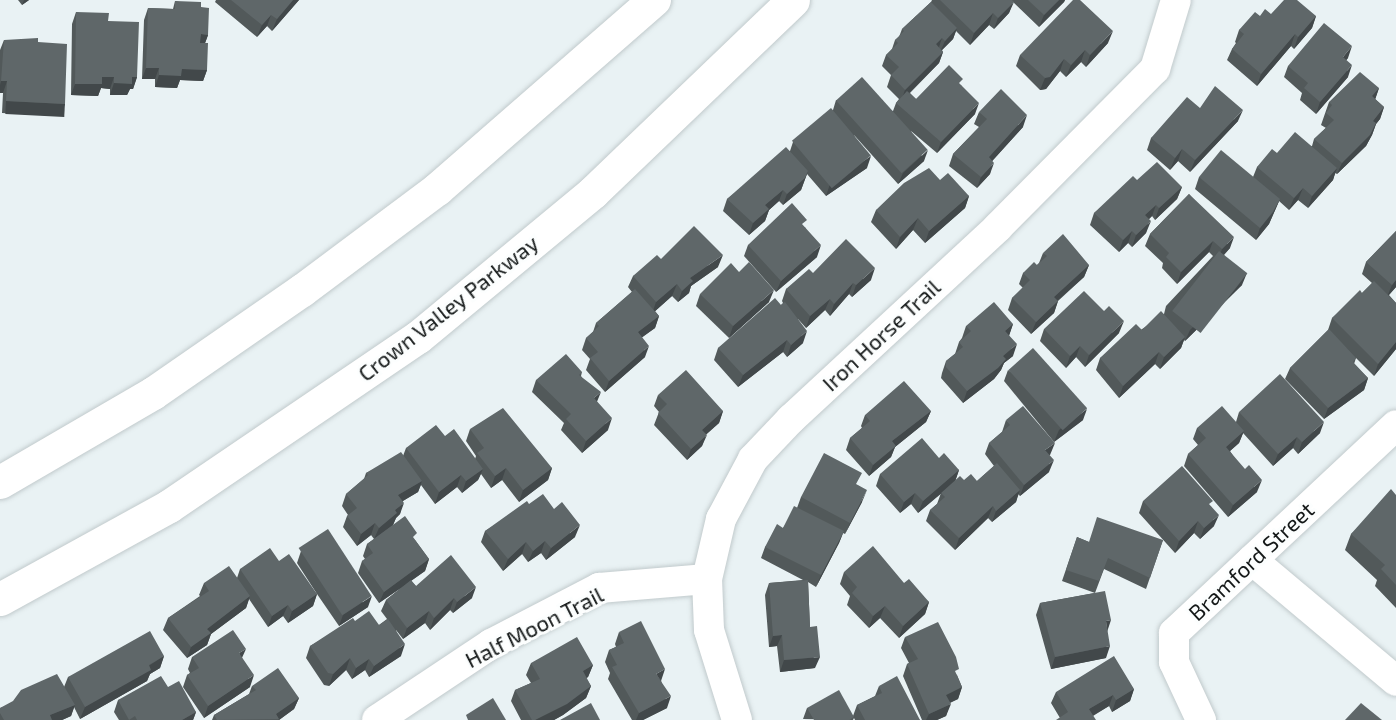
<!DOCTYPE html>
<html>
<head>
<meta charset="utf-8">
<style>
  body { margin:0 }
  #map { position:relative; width:1396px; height:720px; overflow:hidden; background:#e9f2f4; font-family:"Exo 2",sans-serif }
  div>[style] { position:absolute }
  .roads { filter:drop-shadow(0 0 2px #c1cacc) drop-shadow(0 0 2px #c1cacc) }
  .minor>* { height:30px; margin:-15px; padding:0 15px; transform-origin:15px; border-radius:15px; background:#fff }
  .major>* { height:33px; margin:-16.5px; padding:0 16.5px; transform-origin:16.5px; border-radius:16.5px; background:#fff }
  .wall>* { inset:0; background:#52595a }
  .shaded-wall>* { inset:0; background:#42484a; transform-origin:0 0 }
  .building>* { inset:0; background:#5f6769; transform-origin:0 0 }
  span { translate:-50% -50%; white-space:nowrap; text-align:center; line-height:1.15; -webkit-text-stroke:6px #fcfefe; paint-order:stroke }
  .street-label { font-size:22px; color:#141818 }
</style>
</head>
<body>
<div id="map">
  <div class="roads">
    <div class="minor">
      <div style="left:1252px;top:560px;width:188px;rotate:40deg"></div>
      <div style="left:377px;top:720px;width:137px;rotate:-33.7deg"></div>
      <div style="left:491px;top:644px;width:122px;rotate:-27.4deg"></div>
      <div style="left:599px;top:588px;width:108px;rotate:-4.8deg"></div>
      <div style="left:737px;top:720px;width:94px;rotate:-107.3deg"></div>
      <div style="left:709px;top:630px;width:51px;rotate:-92.2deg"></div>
      <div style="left:707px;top:579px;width:62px;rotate:-76.9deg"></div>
      <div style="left:721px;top:519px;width:68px;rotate:-61.9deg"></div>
      <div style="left:753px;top:459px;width:55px;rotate:-46.5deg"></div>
      <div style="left:791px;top:419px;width:282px;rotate:-42.8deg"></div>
      <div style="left:998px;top:227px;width:223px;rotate:-45.2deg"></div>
      <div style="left:1155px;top:69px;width:72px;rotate:-73.1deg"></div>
      <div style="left:1201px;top:720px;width:64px;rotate:-115deg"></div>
      <div style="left:1174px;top:662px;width:29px;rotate:-90deg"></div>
      <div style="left:1174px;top:633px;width:304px;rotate:-43.1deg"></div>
    </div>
    <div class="major">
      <div style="left:0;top:482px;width:177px;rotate:-30.2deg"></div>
      <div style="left:153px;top:393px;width:181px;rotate:-34.7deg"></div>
      <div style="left:302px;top:290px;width:169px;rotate:-36.8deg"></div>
      <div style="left:437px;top:189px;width:288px;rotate:-41.1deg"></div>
      <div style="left:0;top:599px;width:193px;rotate:-28.8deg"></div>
      <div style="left:169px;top:506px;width:301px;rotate:-34.2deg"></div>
      <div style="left:418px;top:337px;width:227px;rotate:-39.6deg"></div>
      <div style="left:593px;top:192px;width:277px;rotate:-43.8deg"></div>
    </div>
  </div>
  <div class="wall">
    <div style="clip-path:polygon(18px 0,29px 0,22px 5px)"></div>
    <div style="clip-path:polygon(216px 0,299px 0,272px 31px,267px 26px,257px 37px,215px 2px)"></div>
    <div style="clip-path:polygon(932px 0,1065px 0,1064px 2px,1039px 27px,1013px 2px,1009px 13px,994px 29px,989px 25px,970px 45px,956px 31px,953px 39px,942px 50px,943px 52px,939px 63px,910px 93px,916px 99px,961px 85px,975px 114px,937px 153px,911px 131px,924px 161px,898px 184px,854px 135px,867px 168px,826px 196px,807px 174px,801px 190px,783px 205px,779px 201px,769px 210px,765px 221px,749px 235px,723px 211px,727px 199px,790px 151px,793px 142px,833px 110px,836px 100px,893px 111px,896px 103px,899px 99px,887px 87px,891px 75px,882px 66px,886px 55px,892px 49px,895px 40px,899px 37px,902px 29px,931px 2px)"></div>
    <div style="clip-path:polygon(175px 1px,201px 7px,208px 35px,205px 43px,207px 70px,203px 81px,180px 80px,177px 88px,155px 87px,155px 79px,142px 79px,144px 20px,148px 8px,173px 9px)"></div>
    <div style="clip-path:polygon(76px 12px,108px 21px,137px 77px,133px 89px,130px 89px,127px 95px,110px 95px,110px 89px,101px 88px,98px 96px,71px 95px,72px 24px)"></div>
    <div style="clip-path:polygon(1271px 14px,1316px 16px,1312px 28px,1294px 49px,1291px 46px,1257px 86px,1227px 60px,1232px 49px,1236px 43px,1235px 42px,1239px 30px,1260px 16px)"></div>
    <div style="clip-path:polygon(4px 40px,65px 104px,60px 116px,2px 113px,3px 93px,0 93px,0 50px)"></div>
    <div style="clip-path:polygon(1108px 43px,1086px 67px,1081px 62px,1066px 77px,1060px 71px,1046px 89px,1040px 90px,1016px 66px,1020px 55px)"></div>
    <div style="clip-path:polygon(1348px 58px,1346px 60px,1348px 77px,1316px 114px,1300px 100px,1302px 93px,1284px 77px,1288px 66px)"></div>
    <div style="clip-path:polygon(1379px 88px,1375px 99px,1384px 107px,1380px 119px,1376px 124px,1372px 135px,1366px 146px,1337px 174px,1335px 173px,1333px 180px,1308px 208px,1298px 200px,1289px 210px,1279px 201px,1269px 224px,1256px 240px,1195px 189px,1199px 177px,1253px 177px,1257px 167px,1277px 153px,1312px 146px,1314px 139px,1326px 128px,1321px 125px,1329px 102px)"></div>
    <div style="clip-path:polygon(1200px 108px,1238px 121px,1190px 172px,1178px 161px,1170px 170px,1147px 150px,1151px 138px)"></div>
    <div style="clip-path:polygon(979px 112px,1023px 127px,992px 161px,990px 174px,977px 188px,949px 166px,953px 154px,979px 127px,974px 124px)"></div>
    <div style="clip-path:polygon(940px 180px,969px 196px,965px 208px,925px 243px,913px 230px,896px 249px,871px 222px,876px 210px)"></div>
    <div style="clip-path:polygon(1137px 180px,1182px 187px,1177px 199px,1155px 220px,1152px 216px,1149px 219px,1146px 233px,1132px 247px,1128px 243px,1119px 252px,1090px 225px,1094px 213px)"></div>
    <div style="clip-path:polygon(1189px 194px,1230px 248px,1224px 255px,1242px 285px,1185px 341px,1184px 340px,1181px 348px,1160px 369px,1155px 364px,1119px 398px,1096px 370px,1100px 358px,1164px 314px,1166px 306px,1213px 256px,1209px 252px,1177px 284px,1162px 268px,1163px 263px,1145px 246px,1150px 234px)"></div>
    <div style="clip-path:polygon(805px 227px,817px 257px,776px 292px,744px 256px,748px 245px)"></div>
    <div style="clip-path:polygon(1396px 231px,1396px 287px,1389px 295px,1396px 303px,1396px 349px,1374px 376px,1356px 358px,1354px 364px,1368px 378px,1364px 390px,1324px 419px,1285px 379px,1290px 368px,1328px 330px,1332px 318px,1362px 293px,1372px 283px,1362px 274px,1366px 262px)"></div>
    <div style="clip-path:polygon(1043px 253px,1089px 265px,1084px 277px,1058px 301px,1054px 313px,1031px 334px,1008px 310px,1012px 298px,1023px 288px,1019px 284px,1023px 273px,1037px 265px,1039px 263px)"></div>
    <div style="clip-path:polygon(661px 259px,718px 267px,691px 286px,689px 293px,678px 302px,672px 296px,655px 311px,659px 316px,655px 328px,642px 337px,645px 357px,605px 392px,586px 370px,590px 359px,582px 350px,586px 338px,593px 332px,596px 323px,632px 292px,628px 287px,633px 276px)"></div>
    <div style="clip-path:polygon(813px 273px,871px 280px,852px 297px,849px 294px,830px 316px,825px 310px,806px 328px,798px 319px,803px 343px,787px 357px,783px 352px,738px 387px,714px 360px,718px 348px,781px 305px,783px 303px,782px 301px,786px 289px)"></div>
    <div style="clip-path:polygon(700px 294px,769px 302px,729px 338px,696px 306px)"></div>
    <div style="clip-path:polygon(1013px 324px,1009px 335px,1013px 356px,1004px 363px,1001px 370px,994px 379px,963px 403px,941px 378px,942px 373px,946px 361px,955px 354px,959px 342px,962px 338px,966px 326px)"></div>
    <div style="clip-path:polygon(1044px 329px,1119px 333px,1085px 367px,1076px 357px,1066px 368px,1040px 341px)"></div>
    <div style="clip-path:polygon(1008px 370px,1083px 420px,1054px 442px,1004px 381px)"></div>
    <div style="clip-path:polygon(582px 372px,581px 376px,597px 402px,608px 430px,582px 453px,561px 430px,564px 423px,532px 392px,536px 380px)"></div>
    <div style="clip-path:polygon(658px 395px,723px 411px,719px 423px,706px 434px,702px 446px,687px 460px,654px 425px,659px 412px,654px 406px)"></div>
    <div style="clip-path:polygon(931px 411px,926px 422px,895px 447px,891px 457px,869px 476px,846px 450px,850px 438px,862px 428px,861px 426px,865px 415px)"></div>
    <div style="clip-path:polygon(1239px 412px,1320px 433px,1298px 454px,1293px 448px,1273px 466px,1243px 433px,1239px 443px,1230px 451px,1257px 492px,1228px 517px,1184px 466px,1188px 454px,1198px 445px,1193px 439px,1197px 428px,1236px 422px)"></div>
    <div style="clip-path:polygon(1006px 420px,1050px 455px,1049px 455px,1049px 472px,1020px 496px,1018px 494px,1016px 502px,992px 522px,988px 518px,955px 550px,926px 521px,930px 510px,937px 504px,941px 493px,918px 513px,911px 504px,900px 513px,876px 486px,880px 474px,939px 458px,959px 470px,955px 481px,977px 481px,994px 466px,985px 454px,989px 443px,1002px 432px)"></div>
    <div style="clip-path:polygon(470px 429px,552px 468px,548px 480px,519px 502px,502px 480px,491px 488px,481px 474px,478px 480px,462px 493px,457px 487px,435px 504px,421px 485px,418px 492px,403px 501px,400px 514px,396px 518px,393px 525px,415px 540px,429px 559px,425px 571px,411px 581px,416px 586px,472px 598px,453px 613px,450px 610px,430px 630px,425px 623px,403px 639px,396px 630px,401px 656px,369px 677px,365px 670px,352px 679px,346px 670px,329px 686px,324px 685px,306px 658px,310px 646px,355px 621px,379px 625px,387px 619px,381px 611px,386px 600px,401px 588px,379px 603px,358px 573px,362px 561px,365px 559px,363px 556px,367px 544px,374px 539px,371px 535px,357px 546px,343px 527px,347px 516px,348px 515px,342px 506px,346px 494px,364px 479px,366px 473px,403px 456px,406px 448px,445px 436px,475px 459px,476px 456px,466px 441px)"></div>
    <div style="clip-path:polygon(858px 485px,862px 502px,845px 534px,843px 533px,839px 543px,816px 587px,808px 582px,810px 627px,815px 668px,780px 672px,777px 646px,769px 647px,765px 595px,769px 583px,803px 580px,761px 558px,765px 547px,783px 528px,797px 508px,801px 497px)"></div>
    <div style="clip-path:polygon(1396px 495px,1396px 608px,1375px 586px,1377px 580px,1345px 550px,1351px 534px)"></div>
    <div style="clip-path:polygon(1143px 501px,1211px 506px,1214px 526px,1200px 539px,1194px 533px,1175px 553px,1139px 513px)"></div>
    <div style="clip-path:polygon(529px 504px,575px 537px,546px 560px,541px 553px,528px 562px,522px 554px,503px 571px,481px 542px,485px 531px)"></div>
    <div style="clip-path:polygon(1077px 537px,1089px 542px,1163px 540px,1146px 589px,1104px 569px,1095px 593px,1107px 630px,1106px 658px,1051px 669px,1036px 615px,1040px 603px,1095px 593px,1062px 581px)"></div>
    <div style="clip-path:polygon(301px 551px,368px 607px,339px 626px,317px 594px,313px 606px,288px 623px,283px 616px,268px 627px,249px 599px,246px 608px,211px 634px,207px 645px,187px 658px,163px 630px,168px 618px,200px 596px,199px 595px,204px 583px,237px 578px,240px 569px,279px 561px,317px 594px,297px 563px)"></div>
    <div style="clip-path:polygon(844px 572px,904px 583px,929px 602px,925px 614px,899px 638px,880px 618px,869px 628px,847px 605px,850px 596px,840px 584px)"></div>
    <div style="clip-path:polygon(619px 632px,661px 680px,667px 708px,643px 720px,632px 720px,608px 679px,610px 673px,605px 662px,609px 650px,616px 647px,615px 644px)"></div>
    <div style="clip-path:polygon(905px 637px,957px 675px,962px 687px,958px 699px,950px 703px,946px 716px,937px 720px,922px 720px,903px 676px,907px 664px,909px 663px,901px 648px)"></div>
    <div style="clip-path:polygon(164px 656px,160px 668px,150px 674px,147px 681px,80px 719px,74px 707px,71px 716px,62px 720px,0 720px,0 708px,64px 687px,68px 677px)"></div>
    <div style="clip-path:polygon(192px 657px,242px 658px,250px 687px,204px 718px,183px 687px,187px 675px,190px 673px,188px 669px)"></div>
    <div style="clip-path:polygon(531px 663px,593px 665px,588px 677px,586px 678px,591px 686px,586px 698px,563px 715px,554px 720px,521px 720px,511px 701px,515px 690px,531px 683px,526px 675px)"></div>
    <div style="clip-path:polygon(252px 686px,299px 698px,294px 709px,279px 720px,212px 720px,214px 715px,249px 694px)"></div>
    <div style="clip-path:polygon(879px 686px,920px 720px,855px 720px,854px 718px,853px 720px,803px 719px,807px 708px,853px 716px,857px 705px,875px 696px)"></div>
    <div style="clip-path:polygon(168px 687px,196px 712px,193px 720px,119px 720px,114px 712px,118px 700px)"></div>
    <div style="clip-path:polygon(1134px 689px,1130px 701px,1112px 712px,1109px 706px,1093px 716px,1060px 718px,1051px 703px,1056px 692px)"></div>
  </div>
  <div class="shaded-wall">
    <div style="clip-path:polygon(24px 0,29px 0,22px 5px)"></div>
    <div style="clip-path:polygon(293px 0,299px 0,272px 31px,277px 19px)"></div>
    <div style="clip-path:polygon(1059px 0,1065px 0,1064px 2px,1039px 27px,1044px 15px)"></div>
    <div style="clip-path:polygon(1014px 2px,1009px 13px,994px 29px,998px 18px)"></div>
    <div style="clip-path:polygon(993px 13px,989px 25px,970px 45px,974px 33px)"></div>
    <div style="clip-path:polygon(271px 15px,267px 26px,257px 37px,262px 25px)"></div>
    <div style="clip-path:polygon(1316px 16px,1312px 28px,1294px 49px,1298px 37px)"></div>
    <div style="clip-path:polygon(957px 28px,953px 39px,940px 52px,945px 41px)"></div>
    <div style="clip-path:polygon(1113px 31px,1108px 43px,1086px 67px,1090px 55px)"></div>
    <div style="clip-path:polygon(201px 34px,208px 35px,204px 46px,196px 46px)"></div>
    <div style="clip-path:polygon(1295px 34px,1291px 46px,1257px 86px,1261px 74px)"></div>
    <div style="clip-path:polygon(942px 38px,938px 50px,936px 44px)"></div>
    <div style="clip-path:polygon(1352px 46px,1348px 58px,1339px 69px,1343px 57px)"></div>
    <div style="clip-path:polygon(1085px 50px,1081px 62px,1066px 77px,1071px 65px)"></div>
    <div style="clip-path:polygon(943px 52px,939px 63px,901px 101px,905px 90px)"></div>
    <div style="clip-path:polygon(1064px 59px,1060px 71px,1046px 89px,1040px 90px,1045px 78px)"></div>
    <div style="clip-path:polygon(1352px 65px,1348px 77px,1316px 114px,1320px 102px)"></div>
    <div style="clip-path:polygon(146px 68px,159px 68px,155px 79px,142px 79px)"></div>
    <div style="clip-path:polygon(182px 69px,207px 70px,203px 81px,180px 80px,177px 88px,155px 87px,159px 75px)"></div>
    <div style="clip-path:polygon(102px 77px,114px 77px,110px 89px,101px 88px,98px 96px,71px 95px,75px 84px)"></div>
    <div style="clip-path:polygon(132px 77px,137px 77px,133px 89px,130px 89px,127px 95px,110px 95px,114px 83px)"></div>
    <div style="clip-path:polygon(1px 81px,7px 81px,3px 93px,0 93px,0 85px)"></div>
    <div style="clip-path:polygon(1379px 88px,1375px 100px,1372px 96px)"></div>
    <div style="left:6px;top:101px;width:59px;height:13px;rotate:3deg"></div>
    <div style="clip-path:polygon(979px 103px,975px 114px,937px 153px,941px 142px)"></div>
    <div style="clip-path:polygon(1384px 107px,1380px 119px,1376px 124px,1372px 135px,1366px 146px,1337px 174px,1342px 163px,1373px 121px)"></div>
    <div style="clip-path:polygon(1243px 110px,1238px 121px,1190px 172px,1195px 160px)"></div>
    <div style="clip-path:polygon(1027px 115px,1023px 127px,985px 169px,989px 157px)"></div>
    <div style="clip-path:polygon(1182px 149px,1178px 161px,1170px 170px,1175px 158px)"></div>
    <div style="clip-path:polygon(928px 150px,924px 161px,898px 184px,903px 173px)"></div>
    <div style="clip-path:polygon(871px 156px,867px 168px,826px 196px,830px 184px)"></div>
    <div style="clip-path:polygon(994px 163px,990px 174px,977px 188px,981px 177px)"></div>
    <div style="clip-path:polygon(1337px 168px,1333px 180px,1308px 208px,1312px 196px)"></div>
    <div style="clip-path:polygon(808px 171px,801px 190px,783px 205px,787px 194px)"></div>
    <div style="clip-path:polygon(1182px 187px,1177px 199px,1155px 220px,1159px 208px)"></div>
    <div style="clip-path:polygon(1303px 188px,1298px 200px,1289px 210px,1294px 198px)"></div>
    <div style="clip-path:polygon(783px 190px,779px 201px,769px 210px,765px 221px,749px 235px,753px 223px,765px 205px)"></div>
    <div style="clip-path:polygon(969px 196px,965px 208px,925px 243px,929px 231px)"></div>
    <div style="clip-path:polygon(1280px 199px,1269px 224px,1256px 240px,1260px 228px)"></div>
    <div style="clip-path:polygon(1156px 205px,1152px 216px,1141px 227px,1145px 215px)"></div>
    <div style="clip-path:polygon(918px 218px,913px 230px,896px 249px,900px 237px)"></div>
    <div style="clip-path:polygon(1151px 221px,1146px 233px,1132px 247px,1136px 235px)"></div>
    <div style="clip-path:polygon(1132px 231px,1128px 243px,1119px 252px,1123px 240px)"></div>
    <div style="clip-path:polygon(1234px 237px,1230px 248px,1218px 261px,1222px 249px)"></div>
    <div style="clip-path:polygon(1213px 241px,1209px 252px,1177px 284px,1181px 272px)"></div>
    <div style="clip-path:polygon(821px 245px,817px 257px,776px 292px,781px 281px)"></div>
    <div style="clip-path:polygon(723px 255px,718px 267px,691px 286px,689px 293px,678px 302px,682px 291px,690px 278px)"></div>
    <div style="clip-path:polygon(1089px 265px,1084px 277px,1049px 308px,1054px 297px)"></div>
    <div style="clip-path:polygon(875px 268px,871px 280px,852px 297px,856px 285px)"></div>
    <div style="clip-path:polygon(1247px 273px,1242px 285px,1185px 341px,1190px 330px)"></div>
    <div style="clip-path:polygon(1396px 280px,1396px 287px,1387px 297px,1392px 285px)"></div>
    <div style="clip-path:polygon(853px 283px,849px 294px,830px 316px,834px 304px)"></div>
    <div style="clip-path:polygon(677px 284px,672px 296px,652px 314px,656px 302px)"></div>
    <div style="clip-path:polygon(774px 290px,769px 302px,729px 338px,733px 326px)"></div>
    <div style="clip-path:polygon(830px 299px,825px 310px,806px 328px,810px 316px)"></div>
    <div style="clip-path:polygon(1058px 301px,1054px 313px,1031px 334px,1036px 322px)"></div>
    <div style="clip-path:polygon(659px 316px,655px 328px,633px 344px,638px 332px)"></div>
    <div style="clip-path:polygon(1124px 321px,1119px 333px,1085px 367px,1089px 355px)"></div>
    <div style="clip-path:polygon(1013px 324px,1009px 336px,1005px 331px)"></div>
    <div style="clip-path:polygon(807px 331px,803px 343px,787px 357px,791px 345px)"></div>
    <div style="clip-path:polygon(1185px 337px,1181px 348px,1160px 369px,1164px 357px)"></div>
    <div style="clip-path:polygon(787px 340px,783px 352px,738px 387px,743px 375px)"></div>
    <div style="clip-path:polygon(1396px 342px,1396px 349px,1374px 376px,1378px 364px)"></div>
    <div style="clip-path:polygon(1017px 344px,1013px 356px,1004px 363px,1001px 370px,994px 379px,963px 403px,967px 391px,1003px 356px)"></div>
    <div style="clip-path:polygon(649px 346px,645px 357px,605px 392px,609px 381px)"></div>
    <div style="clip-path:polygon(1080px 346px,1076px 357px,1066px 368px,1070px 356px)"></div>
    <div style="clip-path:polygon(1159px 352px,1155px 364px,1119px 398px,1123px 386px)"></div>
    <div style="clip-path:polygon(1368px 378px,1364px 390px,1324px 419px,1328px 408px)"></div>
    <div style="clip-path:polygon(601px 392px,596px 404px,594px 398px)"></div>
    <div style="clip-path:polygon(1087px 409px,1083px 420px,1054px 442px,1059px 430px)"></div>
    <div style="clip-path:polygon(723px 411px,719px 423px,698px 442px,702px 430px)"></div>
    <div style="clip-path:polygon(931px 411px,926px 422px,895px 447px,891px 457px,869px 476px,873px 465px,892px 441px)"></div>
    <div style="clip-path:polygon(612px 418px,608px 430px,582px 453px,586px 441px)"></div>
    <div style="clip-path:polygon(1324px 422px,1320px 433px,1298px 454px,1302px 442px)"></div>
    <div style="clip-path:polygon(1244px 431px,1239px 443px,1222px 458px,1226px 447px)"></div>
    <div style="clip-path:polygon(707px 435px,702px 446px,687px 460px,691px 449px)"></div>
    <div style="clip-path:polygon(1297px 437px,1293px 448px,1273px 466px,1278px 454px)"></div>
    <div style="clip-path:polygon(1055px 443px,1050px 455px,1041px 462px,1045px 450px)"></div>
    <div style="clip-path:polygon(1054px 460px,1049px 472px,1020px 496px,1024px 485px)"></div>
    <div style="clip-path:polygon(506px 468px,502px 480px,491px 488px,495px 476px)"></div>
    <div style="clip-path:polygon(552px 468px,548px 480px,519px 502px,523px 490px)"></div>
    <div style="clip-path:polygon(483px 469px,478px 480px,462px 493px,466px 481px)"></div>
    <div style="clip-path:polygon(959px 470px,955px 482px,918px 513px,923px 501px)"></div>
    <div style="clip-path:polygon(461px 475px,457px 487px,435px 504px,439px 492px)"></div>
    <div style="clip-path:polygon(1262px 480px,1257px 492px,1228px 517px,1233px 505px)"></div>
    <div style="clip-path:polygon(422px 481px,418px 492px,394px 506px,398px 495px)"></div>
    <div style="clip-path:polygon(867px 490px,862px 502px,845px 534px,850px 523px)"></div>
    <div style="clip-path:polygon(1020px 490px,1016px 502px,992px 522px,996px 511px)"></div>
    <div style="clip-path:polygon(915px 493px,911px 504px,900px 513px,904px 502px)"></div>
    <div style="clip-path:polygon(404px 503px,400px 514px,396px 518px,393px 525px,374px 539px,379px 528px,395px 510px)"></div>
    <div style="clip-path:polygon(993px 506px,988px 518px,955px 550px,959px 538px)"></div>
    <div style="clip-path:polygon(1219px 515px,1214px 526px,1200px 539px,1204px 528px)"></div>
    <div style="clip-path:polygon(1198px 521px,1194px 533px,1175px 553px,1179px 541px)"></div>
    <div style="clip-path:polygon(375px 523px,371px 535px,357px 546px,361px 534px)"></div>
    <div style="clip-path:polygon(580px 525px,575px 537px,546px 560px,551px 548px)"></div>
    <div style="clip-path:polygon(844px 531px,839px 543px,816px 587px,821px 575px)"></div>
    <div style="clip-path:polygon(545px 541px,541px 553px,528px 562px,533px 551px)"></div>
    <div style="clip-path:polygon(526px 542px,522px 554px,503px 571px,508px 559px)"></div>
    <div style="clip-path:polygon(429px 559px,425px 571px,379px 603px,384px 592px)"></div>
    <div style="clip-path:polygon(476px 587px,472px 598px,453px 613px,457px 602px)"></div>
    <div style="clip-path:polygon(317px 594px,313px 606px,288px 623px,292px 611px)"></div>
    <div style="clip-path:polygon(250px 596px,246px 608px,211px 634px,207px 645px,187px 658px,191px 647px,207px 629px)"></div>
    <div style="clip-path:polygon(372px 596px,368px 607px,339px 626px,343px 615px)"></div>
    <div style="clip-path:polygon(454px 598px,450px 610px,430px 630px,434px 618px)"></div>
    <div style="clip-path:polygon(929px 602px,925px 614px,899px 638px,903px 626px)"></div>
    <div style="clip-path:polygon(288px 605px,283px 616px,268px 627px,272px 616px)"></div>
    <div style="clip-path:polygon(885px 606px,880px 618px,869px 628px,873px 616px)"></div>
    <div style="clip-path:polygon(429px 611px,425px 623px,403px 639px,407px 628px)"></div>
    <div style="clip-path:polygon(1111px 620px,1107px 632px,1106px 621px)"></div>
    <div style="clip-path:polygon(782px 635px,777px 646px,769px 647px,773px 636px)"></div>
    <div style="clip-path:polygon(405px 644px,401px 656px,369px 677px,374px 666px)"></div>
    <div style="clip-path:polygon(1110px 646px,1106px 658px,1051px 669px,1055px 657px)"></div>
    <div style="clip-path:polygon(246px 649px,241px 660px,239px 653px)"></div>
    <div style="clip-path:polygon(164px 656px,160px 668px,150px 674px,147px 681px,80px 719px,85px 707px)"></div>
    <div style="clip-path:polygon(820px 657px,815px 668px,780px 672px,784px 660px)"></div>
    <div style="clip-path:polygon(350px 658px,346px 670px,329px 686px,333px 674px)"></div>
    <div style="clip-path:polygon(369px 659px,365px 670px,352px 679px,356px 668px)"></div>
    <div style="clip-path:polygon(593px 665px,588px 677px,579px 683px,583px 671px)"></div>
    <div style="clip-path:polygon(665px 669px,661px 681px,656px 674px)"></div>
    <div style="clip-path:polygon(254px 675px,250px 687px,204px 718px,208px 706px)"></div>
    <div style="clip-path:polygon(591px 686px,586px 698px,563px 715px,554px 720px,535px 720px)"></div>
    <div style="clip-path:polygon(962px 687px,958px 699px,942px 706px,946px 695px)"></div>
    <div style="clip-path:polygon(1134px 689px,1130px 701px,1112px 712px,1116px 700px)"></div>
    <div style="clip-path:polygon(1113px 695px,1109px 706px,1085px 720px,1089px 709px)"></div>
    <div style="clip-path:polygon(671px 696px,667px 708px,643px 720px,636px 720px,639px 713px)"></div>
    <div style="clip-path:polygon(299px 698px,294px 709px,279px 720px,276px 714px)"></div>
    <div style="clip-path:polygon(951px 704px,946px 716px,937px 720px,926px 720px,929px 714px)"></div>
    <div style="clip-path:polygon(75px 705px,71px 716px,62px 720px,48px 720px,50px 715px)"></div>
    <div style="clip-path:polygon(196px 712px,193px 720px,182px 720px)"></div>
  </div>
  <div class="building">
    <div style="clip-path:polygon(231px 0,293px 0,277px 19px,271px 15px,262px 25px)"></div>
    <div style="clip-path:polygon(940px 0,1012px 0,1014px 2px,998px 18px,993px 13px,974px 33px)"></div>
    <div style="clip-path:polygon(1028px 0,1059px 0,1044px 15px)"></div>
    <div style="clip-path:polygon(1073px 0,1080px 0,1113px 31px,1090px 55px,1085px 50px,1071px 65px,1064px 59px,1050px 77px,1045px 78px,1020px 55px)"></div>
    <div style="clip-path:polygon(1284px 0,1297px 0,1316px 16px,1298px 37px,1295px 34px,1261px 74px,1232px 49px,1244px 34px,1239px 30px,1255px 12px,1260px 16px,1265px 9px,1271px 14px)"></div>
    <div style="clip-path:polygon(175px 1px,201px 2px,201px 7px,209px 8px,208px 35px,201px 34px,200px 43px,208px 43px,207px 70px,182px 69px,181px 76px,159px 75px,159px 68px,146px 68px,148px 8px,175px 9px)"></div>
    <div style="clip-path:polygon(931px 2px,957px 28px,945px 41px,942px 38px,936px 44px,943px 52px,905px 90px,891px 75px,899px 67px,886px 55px,898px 43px,895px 40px,904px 31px,902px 29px)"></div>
    <div style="clip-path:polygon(76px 12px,109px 13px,108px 21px,139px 22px,137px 77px,132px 77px,132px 84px,114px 83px,114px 77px,102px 77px,102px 84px,75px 84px)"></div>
    <div style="clip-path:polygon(1324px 23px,1352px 46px,1343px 57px,1352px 65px,1320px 102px,1304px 88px,1308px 83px,1288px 66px)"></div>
    <div style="clip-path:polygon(38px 38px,38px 42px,67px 44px,65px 104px,6px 101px,7px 81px,1px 81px,4px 40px)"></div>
    <div style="clip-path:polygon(949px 65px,963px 79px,959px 83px,979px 103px,941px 142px,896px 103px,907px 91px,916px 99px)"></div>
    <div style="clip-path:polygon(1360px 72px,1379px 88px,1372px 96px,1384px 107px,1373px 121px,1376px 123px,1370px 135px,1342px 163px,1314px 139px,1334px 120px,1326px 113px,1332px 105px,1329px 102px)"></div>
    <div style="left:862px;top:77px;width:98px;height:35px;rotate:48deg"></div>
    <div style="clip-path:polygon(1215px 86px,1243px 110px,1195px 160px,1182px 149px,1175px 158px,1151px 138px,1187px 97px,1200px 108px)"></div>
    <div style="clip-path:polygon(1001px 89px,1027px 115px,989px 157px,994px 163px,981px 177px,953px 154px,987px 119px,979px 112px)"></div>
    <div style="left:831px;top:108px;width:62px;height:51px;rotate:50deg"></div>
    <div style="clip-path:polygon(1295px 132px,1337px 168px,1312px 196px,1303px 188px,1294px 198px,1257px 167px,1272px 149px,1277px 153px)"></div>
    <div style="clip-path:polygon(786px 147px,808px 171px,805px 178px,787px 194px,783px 190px,765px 205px,769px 209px,753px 223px,727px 199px)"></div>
    <div style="clip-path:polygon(1221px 150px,1280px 199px,1273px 212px,1260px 228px,1199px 177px)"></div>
    <div style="clip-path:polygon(1157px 162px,1182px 187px,1159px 208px,1156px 205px,1145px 215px,1151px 221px,1136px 235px,1132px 231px,1123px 240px,1094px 213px,1133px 176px,1137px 180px)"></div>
    <div style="clip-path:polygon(929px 168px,940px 180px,948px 173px,969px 196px,929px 231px,918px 218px,900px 237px,876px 210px,904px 183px)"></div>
    <div style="clip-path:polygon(1189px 194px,1234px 237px,1222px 249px,1213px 241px,1181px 272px,1166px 257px,1169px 253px,1150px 234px)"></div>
    <div style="clip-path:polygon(792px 203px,807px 220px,802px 224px,821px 245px,781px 281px,748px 245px)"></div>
    <div style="clip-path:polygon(694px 226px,723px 255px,690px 278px,693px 281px,682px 291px,677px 284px,656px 302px,633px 276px,657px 255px,661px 259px)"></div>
    <div style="clip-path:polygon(1396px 231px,1396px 280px,1392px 285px,1366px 262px)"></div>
    <div style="clip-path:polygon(1063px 234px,1089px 265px,1054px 297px,1058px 301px,1036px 322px,1012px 298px,1030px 280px,1023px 273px,1034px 262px,1037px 265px,1047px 256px,1043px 253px)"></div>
    <div style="clip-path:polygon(846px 239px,875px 268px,856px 285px,853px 283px,834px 304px,830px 299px,810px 316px,786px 289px,809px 269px,813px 273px)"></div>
    <div style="left:1219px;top:251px;width:36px;height:76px;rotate:38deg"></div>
    <div style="clip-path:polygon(749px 262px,774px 290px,733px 326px,700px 294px,731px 263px,739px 272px)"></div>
    <div style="clip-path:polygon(1374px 281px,1396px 303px,1396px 342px,1378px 364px,1332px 318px,1360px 290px,1362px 293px)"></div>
    <div style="clip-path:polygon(635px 289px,659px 316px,638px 332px,649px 346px,609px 381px,590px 358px,598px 352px,586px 338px,599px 326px,596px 323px)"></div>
    <div style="clip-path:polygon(1084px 291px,1104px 311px,1109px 306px,1124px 321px,1089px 355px,1080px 346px,1070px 356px,1044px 329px)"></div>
    <div style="clip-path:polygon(775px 298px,781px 305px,785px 302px,807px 331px,791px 345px,787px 340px,743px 375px,718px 348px)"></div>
    <div style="clip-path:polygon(994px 302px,1013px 324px,1005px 331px,1017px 344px,1003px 356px,1006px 359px,998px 368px,967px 391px,946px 367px,946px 361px,963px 347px,959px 342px,971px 331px,966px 326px)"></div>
    <div style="clip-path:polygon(1161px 311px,1185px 337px,1164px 357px,1159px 352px,1123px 386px,1100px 358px,1136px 324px,1142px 330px)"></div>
    <div style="clip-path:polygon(1329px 329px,1356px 358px,1353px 362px,1368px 378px,1328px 408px,1290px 368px)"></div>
    <div style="left:1033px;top:348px;width:81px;height:33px;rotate:48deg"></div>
    <div style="clip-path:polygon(566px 354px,582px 372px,579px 375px,601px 392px,594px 398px,612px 418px,586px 441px,566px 419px,571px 414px,536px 380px)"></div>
    <div style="clip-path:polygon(686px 370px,723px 411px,702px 430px,707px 435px,691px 449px,658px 413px,667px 404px,658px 395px)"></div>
    <div style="clip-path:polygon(1280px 374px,1324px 422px,1302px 442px,1297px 437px,1278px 454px,1239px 412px)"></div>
    <div style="clip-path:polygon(904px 381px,931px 411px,892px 441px,896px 446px,873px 465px,850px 438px,870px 421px,865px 415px)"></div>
    <div style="clip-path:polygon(1023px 406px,1055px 443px,1045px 450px,1054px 460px,1024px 485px,989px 443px,1010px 425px,1006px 420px)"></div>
    <div style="clip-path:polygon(1222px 406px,1244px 431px,1226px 447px,1245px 469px,1249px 465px,1262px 480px,1233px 505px,1188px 454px,1206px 438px,1197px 428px)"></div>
    <div style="clip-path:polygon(503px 408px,552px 468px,523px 490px,506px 468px,495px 476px,477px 453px,484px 448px,470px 429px)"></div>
    <div style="clip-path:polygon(436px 425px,445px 436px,454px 429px,483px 469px,466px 481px,461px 475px,439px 492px,406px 448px)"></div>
    <div style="clip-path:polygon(922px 438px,939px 458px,944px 453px,959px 470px,923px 501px,915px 493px,904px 502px,880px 474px)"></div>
    <div style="clip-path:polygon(401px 452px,422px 481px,398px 495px,404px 503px,395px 510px,397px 513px,379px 528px,375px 523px,361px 534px,347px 516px,357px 508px,346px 494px,368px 475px,366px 473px)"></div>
    <div style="clip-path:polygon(824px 453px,862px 473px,856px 484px,867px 490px,850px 523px,801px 497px)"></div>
    <div style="clip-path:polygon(997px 463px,1020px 490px,996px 511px,993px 506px,959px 538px,930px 510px,945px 497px,941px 493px,960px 476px,964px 480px,971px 474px,977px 481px)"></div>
    <div style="clip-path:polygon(1182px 466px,1213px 501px,1209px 504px,1219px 515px,1204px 528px,1198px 521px,1179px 541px,1143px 501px)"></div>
    <div style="clip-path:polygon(1391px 489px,1396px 495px,1396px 585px,1381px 569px,1385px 565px,1351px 534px)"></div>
    <div style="clip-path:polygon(543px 494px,554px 509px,562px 502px,580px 525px,551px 548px,545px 541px,533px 551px,526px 542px,508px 559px,485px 531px,527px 501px,529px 504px)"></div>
    <div style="clip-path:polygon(794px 506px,844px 531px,821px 575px,765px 547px,777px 524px,783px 528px)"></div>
    <div style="clip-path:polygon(405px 516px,417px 533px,413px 537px,429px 559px,384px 592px,362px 561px,373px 553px,367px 544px)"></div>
    <div style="clip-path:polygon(1097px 517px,1163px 540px,1150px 578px,1108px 558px,1099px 581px,1066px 570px,1077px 537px,1089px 542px)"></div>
    <div style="left:328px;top:529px;width:80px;height:35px;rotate:57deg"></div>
    <div style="clip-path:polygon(873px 546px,904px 583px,909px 579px,929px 602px,903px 626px,885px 606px,873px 616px,852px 593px,857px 587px,844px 572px)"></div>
    <div style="clip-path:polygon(270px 548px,279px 561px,289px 554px,317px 594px,292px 611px,288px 605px,272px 616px,240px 569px)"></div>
    <div style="clip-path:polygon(451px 555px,476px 587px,457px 602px,454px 598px,434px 618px,429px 611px,407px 628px,386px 600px,411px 580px,416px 586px)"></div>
    <div style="clip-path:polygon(229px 566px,250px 596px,207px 629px,211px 633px,191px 647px,168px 618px,209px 591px,204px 583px)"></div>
    <div style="clip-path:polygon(808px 580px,810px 627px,817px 626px,820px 657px,784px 660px,782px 635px,773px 636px,769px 583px)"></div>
    <div style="clip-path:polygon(1105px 591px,1111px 620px,1106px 621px,1110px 646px,1055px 657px,1040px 603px)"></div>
    <div style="clip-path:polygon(369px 611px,379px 625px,388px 619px,405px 644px,374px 666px,369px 659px,356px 668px,350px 658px,333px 674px,328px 673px,310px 646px,353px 618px,355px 621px)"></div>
    <div style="clip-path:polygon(641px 621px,665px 669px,656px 674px,671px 696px,639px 713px,612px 667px,617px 665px,609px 650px,624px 643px,619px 632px)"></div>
    <div style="clip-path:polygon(938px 622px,956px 657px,959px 669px,955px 671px,962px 687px,946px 695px,951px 704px,929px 714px,907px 664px,918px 659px,905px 637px)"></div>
    <div style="clip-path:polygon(233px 630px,246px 649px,239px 653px,254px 675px,208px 706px,187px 675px,199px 668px,192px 657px)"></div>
    <div style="clip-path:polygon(150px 631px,164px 656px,149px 665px,151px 670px,85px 707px,68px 677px)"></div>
    <div style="clip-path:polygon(577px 637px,593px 665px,583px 671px,591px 686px,567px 704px,535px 720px,532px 720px,515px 690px,540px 679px,531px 663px)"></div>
    <div style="clip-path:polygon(1114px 656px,1134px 689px,1116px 700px,1113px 695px,1089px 709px,1096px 720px,1056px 720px,1068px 712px,1056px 692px)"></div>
    <div style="clip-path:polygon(278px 668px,299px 698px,276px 714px,279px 719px,217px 720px,214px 715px,256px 690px,252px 686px)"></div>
    <div style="clip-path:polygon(57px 674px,75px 705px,50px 715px,52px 720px,4px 720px,0 713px,0 708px,13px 701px,21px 690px)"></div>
    <div style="clip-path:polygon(161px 676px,168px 687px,179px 681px,196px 712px,182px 720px,137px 720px,135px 716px,129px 720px,118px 700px)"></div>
    <div style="clip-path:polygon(897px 676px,920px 720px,865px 720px,857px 705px,882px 693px,879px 686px)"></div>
    <div style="clip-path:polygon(839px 690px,854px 717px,849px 720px,814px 720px,807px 708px)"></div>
    <div style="clip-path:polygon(493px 698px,506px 720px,468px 720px,466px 715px)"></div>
    <div style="clip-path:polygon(591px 703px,600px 720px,560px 720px)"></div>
    <div style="clip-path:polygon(1361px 703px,1382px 720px,1345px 720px)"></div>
  </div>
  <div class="street-label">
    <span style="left:448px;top:308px;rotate:-38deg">Crown Valley Parkway</span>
    <span style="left:881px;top:335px;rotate:-43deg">Iron Horse Trail</span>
    <span style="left:1251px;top:561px;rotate:-43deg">Bramford Street</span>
    <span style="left:534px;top:627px;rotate:-27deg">Half Moon Trail</span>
  </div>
</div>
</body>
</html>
